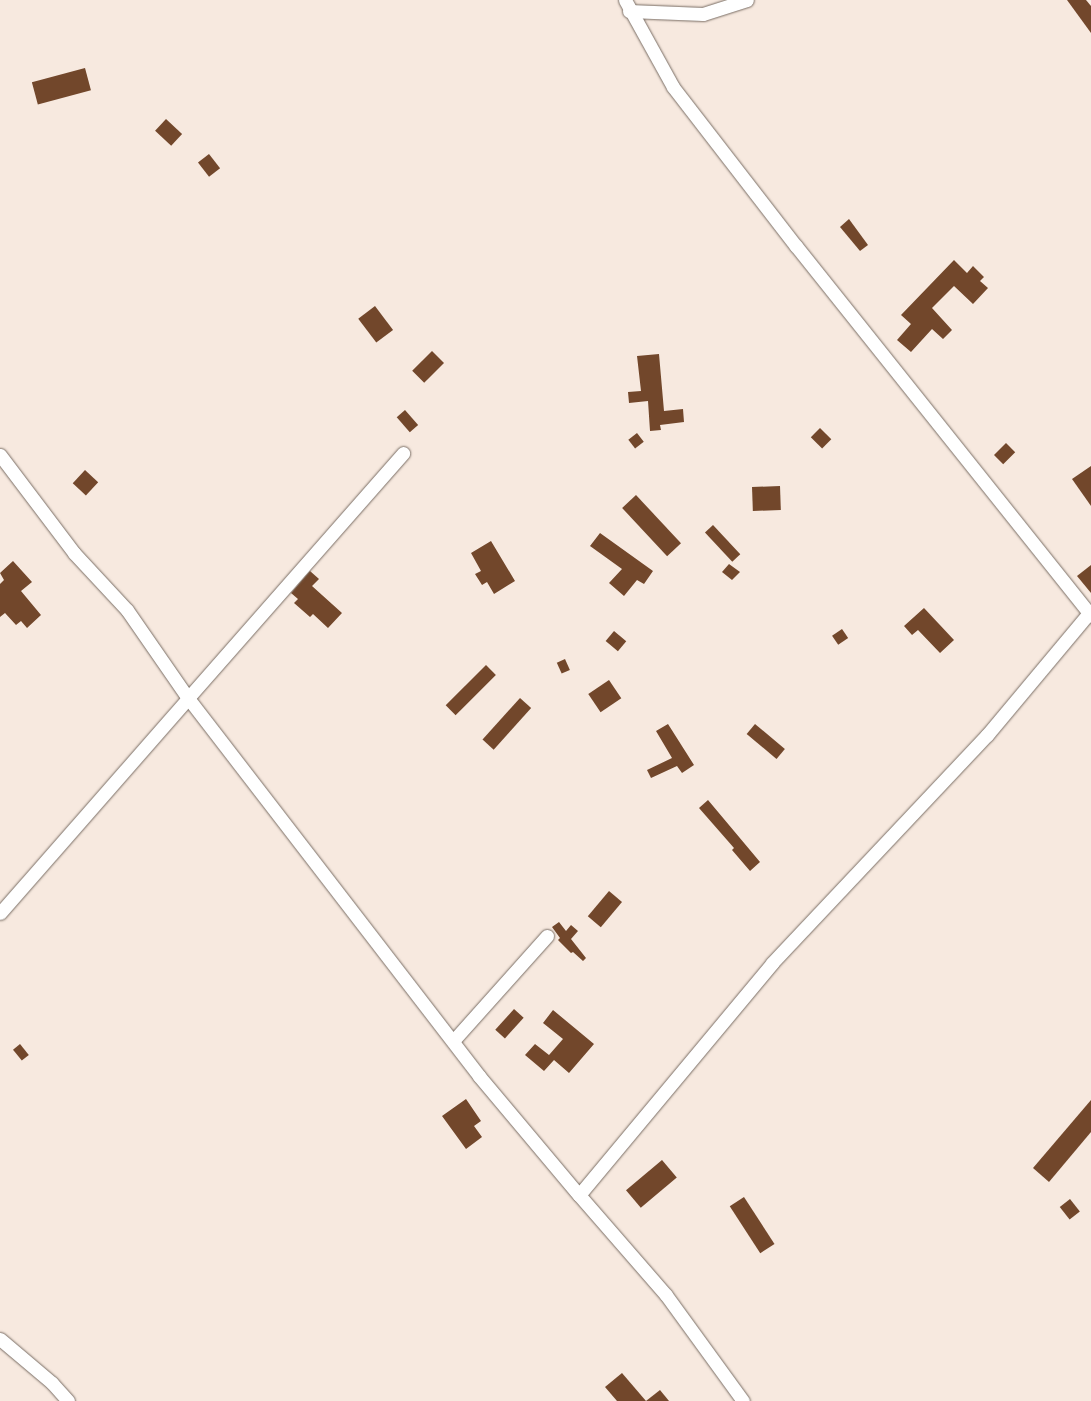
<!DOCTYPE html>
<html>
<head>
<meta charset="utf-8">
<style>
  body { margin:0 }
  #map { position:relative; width:1091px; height:1401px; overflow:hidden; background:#f7e9df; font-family:Jost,sans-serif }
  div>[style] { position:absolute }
  .building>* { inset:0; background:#72472b; transform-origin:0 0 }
  .roads { filter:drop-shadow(0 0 1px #796d64) drop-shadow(0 0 1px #796d64) }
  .street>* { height:13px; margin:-6.5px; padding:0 6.5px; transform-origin:6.5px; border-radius:6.5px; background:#fff }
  span { translate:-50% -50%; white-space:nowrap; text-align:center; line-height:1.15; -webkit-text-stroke:4px #f7e9df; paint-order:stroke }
</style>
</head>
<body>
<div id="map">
  <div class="building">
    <div style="clip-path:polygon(1067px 0,1086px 0,1091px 6px,1091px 33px)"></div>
    <div style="left:85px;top:68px;width:23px;height:55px;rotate:75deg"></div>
    <div style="left:166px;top:119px;width:22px;height:16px;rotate:43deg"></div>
    <div style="left:209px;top:154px;width:18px;height:14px;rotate:52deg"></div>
    <div style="clip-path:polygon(849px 219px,868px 245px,860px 251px,840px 227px)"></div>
    <div style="clip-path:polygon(954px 260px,967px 273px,973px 266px,984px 277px,980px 281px,988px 288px,973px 304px,954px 286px,932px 308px,952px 330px,943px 339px,932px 329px,911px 352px,897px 340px,911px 324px,901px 315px)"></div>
    <div style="left:375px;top:306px;width:30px;height:21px;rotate:53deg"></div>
    <div style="left:432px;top:351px;width:17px;height:28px;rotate:45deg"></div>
    <div style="clip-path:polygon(659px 354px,664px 411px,683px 409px,684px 422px,660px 425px,661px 430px,650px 431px,648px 401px,629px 403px,628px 392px,641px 391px,637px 356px)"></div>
    <div style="left:405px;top:410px;width:20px;height:11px;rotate:49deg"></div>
    <div style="left:820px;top:428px;width:16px;height:13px;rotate:45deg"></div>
    <div style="left:637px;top:433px;width:11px;height:11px;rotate:52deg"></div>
    <div style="left:1006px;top:443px;width:13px;height:17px;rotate:45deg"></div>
    <div style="clip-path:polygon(1091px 466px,1091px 506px,1072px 479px)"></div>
    <div style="left:85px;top:470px;width:18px;height:18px;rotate:43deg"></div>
    <div style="left:780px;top:486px;width:24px;height:28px;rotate:88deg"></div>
    <div style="left:636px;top:495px;width:66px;height:19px;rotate:47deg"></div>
    <div style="left:713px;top:525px;width:40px;height:11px;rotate:47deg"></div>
    <div style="clip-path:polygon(600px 533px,653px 571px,644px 584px,637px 580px,624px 596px,609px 583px,622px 569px,590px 546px)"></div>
    <div style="clip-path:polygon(491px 541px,515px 581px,494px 594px,487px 582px,482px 585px,475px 574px,481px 571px,471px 553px)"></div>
    <div style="clip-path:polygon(13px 561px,32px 582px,21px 591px,41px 615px,27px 628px,21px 621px,16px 625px,5px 613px,0 617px,0 584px,4px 580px,0 573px)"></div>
    <div style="clip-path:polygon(729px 564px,740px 572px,732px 580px,722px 572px)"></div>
    <div style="clip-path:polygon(1091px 565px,1091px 593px,1077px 576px)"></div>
    <div style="clip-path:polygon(310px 571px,319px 579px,312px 586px,342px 613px,328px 628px,313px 614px,310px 617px,294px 603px,298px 599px,291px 593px)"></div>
    <div style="clip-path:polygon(924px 608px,954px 640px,940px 653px,918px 630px,912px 635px,904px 626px)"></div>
    <div style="left:842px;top:629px;width:11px;height:12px;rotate:56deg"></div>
    <div style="left:614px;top:631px;width:16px;height:13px;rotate:40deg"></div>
    <div style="left:565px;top:659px;width:12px;height:9px;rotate:66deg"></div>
    <div style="left:486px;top:665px;width:14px;height:57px;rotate:45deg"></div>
    <div style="left:609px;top:680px;width:22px;height:25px;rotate:56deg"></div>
    <div style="left:520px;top:698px;width:15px;height:56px;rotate:42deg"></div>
    <div style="clip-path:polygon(668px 724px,694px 765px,682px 773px,677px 766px,651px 778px,647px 770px,672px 758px,656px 731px)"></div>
    <div style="left:755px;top:724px;width:39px;height:13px;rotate:40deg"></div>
    <div style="clip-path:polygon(708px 800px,760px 862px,750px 871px,732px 850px,734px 848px,699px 808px)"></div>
    <div style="left:609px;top:891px;width:17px;height:33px;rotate:40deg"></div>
    <div style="clip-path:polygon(559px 922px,566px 931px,571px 925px,578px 931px,571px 939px,586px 958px,583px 961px,573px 952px,571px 953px,558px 940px,560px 938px,552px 927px)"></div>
    <div style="left:514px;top:1009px;width:13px;height:28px;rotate:42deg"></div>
    <div style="clip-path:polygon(553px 1010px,594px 1044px,569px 1073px,554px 1060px,544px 1071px,525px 1055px,535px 1044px,549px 1055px,563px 1039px,543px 1023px)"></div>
    <div style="left:20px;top:1044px;width:14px;height:9px;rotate:51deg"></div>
    <div style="clip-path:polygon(466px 1099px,481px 1121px,474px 1126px,482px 1137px,466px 1149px,442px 1116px)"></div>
    <div style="clip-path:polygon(1091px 1100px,1091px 1132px,1049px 1182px,1033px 1168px)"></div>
    <div style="left:662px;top:1160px;width:23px;height:47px;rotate:50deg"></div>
    <div style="left:744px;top:1197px;width:56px;height:17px;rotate:57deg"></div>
    <div style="left:1070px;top:1199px;width:16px;height:13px;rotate:52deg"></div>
    <div style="clip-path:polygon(622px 1373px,646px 1401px,617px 1401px,605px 1387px)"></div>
    <div style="clip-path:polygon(660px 1390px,669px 1401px,646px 1401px)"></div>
  </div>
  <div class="roads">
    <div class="street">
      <div style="left:625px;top:0;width:99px;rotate:61.1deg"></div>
      <div style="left:673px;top:87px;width:201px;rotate:52.3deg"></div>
      <div style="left:796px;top:246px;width:473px;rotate:51.4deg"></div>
      <div style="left:629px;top:11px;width:74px;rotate:2.3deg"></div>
      <div style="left:703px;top:14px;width:46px;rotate:-17.7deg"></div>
      <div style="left:0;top:455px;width:123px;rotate:52.9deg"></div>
      <div style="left:74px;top:553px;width:78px;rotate:47.1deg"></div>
      <div style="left:127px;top:610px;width:107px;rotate:55.3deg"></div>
      <div style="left:188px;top:698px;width:326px;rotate:-48.7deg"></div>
      <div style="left:0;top:913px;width:286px;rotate:-48.8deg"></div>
      <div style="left:188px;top:698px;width:477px;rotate:52.4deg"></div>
      <div style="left:479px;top:1076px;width:155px;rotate:50deg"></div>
      <div style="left:453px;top:1041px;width:141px;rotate:-48.2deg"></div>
      <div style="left:0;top:1339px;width:68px;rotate:40.2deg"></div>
      <div style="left:52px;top:1383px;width:24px;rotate:48deg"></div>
      <div style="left:743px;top:1401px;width:131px;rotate:-126deg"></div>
      <div style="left:666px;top:1295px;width:133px;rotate:-131deg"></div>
      <div style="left:579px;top:1195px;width:302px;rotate:-50.2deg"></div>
      <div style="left:772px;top:963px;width:313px;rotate:-46.7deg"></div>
      <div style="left:987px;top:735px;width:159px;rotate:-50.1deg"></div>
    </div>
  </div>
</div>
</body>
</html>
